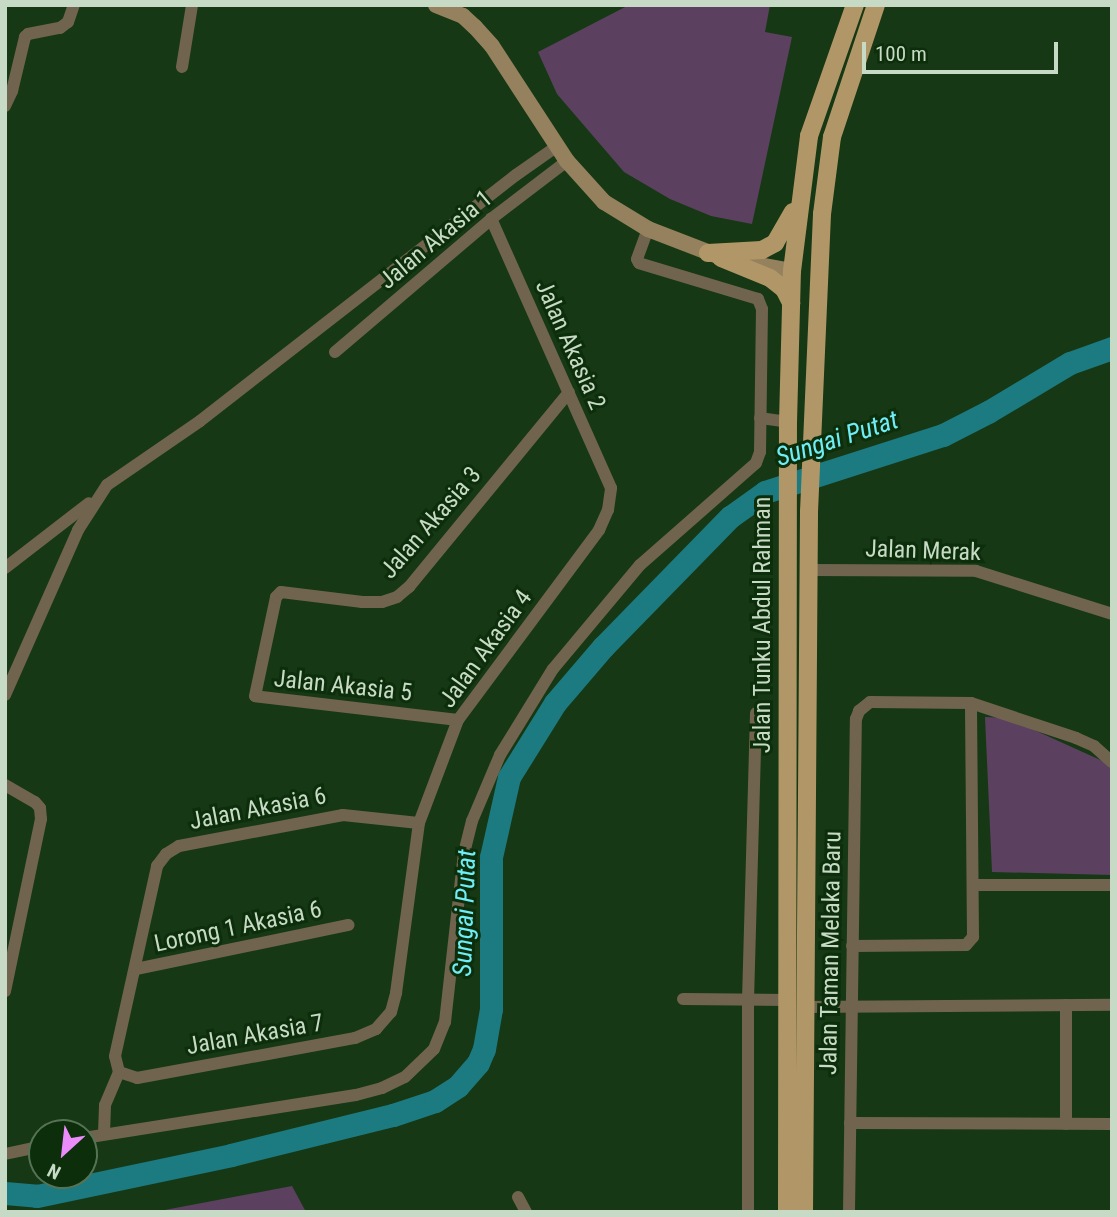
<!DOCTYPE html>
<html>
<head>
<meta charset="utf-8">
<style>
  body { margin:0 }
  #map { position:relative; width:1117px; height:1217px; overflow:hidden; background:#173814; font-family:"Roboto Condensed",sans-serif }
  div>[style] { position:absolute }
  .green>* { inset:0; background:#5b405f }
  .river>* { height:23px; margin:-11.5px; padding:0 11.5px; transform-origin:11.5px; border-radius:11.5px; background:#1c7a81 }
  .minor>* { height:12px; margin:-6px; padding:0 6px; transform-origin:6px; border-radius:6px; background:#70644e }
  .secondary>* { height:16px; margin:-8px; padding:0 8px; transform-origin:8px; border-radius:8px; background:#95815d }
  .primary>* { height:18px; margin:-9px; padding:0 9px; transform-origin:9px; border-radius:9px; background:#b19768 }
  span { translate:-50% -50%; white-space:nowrap; text-align:center; line-height:1.15; -webkit-text-stroke:6px #0c2e0a; paint-order:stroke }
  .street-label { font-size:24px; color:#c7dac5 }
  .water-label { font-size:26px; color:#70eef8; font-style:italic }
  .frame { position:absolute; inset:0; border:7px solid #c7dac5; pointer-events:none }
  .north { position:absolute; left:28px; top:1119px; width:70px; height:70px; box-sizing:border-box; background:#0c2e0a; border:2px solid #577355; border-radius:50%; rotate:207deg; font-size:19px; font-weight:700; line-height:28px; text-align:center; color:#c7dac5 }
  .north::after { content:''; display:block; margin:auto; width:24px; height:32px; background:#ec8cfa; clip-path:polygon(50% 0,100% 100%,50% 72%,0 100%) }
  .scale { position:absolute; left:862px; top:42px; width:196px; height:32px; box-sizing:border-box; border:4px solid #c7dac5; border-top:0; padding-left:9px; font-size:21px; line-height:24px; white-space:nowrap; color:#c7dac5; -webkit-text-stroke:5px #0c2e0a; paint-order:stroke }
</style>
</head>
<body>
<div id="map">
  <div class="green">
    <div style="clip-path:polygon(629px 5px,770px 5px,765px 32px,792px 37px,752px 224px,711px 216px,670px 199px,624px 172px,557px 94px,538px 52px)"></div>
    <div style="clip-path:polygon(985px 717px,1008px 718px,1107px 763px,1112px 771px,1112px 875px,992px 872px)"></div>
    <div style="clip-path:polygon(292px 1186px,306px 1212px,154px 1212px)"></div>
  </div>
  <div class="river">
    <div style="left:5px;top:1193px;width:32px;rotate:5deg"></div>
    <div style="left:37px;top:1196px;width:198px;rotate:-11.9deg"></div>
    <div style="left:231px;top:1155px;width:167px;rotate:-13.9deg"></div>
    <div style="left:393px;top:1115px;width:44px;rotate:-18.4deg"></div>
    <div style="left:435px;top:1101px;width:27px;rotate:-33deg"></div>
    <div style="left:458px;top:1086px;width:30px;rotate:-49deg"></div>
    <div style="left:478px;top:1063px;width:15px;rotate:-67deg"></div>
    <div style="left:484px;top:1049px;width:41px;rotate:-80.1deg"></div>
    <div style="left:491px;top:1009px;width:152px;rotate:-90deg"></div>
    <div style="left:491px;top:857px;width:82px;rotate:-77.3deg"></div>
    <div style="left:509px;top:777px;width:87px;rotate:-58.1deg"></div>
    <div style="left:555px;top:703px;width:74px;rotate:-49.4deg"></div>
    <div style="left:603px;top:647px;width:182px;rotate:-45.7deg"></div>
    <div style="left:730px;top:517px;width:43px;rotate:-35.5deg"></div>
    <div style="left:765px;top:492px;width:187px;rotate:-17.8deg"></div>
    <div style="left:943px;top:435px;width:51px;rotate:-27.1deg"></div>
    <div style="left:988px;top:412px;width:96px;rotate:-30.9deg"></div>
    <div style="left:1070px;top:363px;width:45px;rotate:-19.7deg"></div>
  </div>
  <div class="minor">
    <div style="left:182px;top:67px;width:63px;rotate:-80.8deg"></div>
    <div style="left:5px;top:106px;width:17px;rotate:-65deg"></div>
    <div style="left:12px;top:91px;width:56px;rotate:-76.5deg"></div>
    <div style="left:25px;top:37px;width:4px;rotate:-45deg"></div>
    <div style="left:28px;top:34px;width:33px;rotate:-11deg"></div>
    <div style="left:60px;top:28px;width:10px;rotate:-37deg"></div>
    <div style="left:68px;top:22px;width:18px;rotate:-71deg"></div>
    <div style="left:335px;top:352px;width:205px;rotate:-40.4deg"></div>
    <div style="left:491px;top:219px;width:96px;rotate:-37.3deg"></div>
    <div style="left:760px;top:418px;width:28px;rotate:8deg"></div>
    <div style="left:5px;top:568px;width:106px;rotate:-37.7deg"></div>
    <div style="left:810px;top:570px;width:166px;rotate:0.3deg"></div>
    <div style="left:976px;top:571px;width:143px;rotate:17.5deg"></div>
    <div style="left:5px;top:695px;width:180px;rotate:-66.1deg"></div>
    <div style="left:78px;top:530px;width:54px;rotate:-57.2deg"></div>
    <div style="left:107px;top:485px;width:113px;rotate:-34.5deg"></div>
    <div style="left:200px;top:421px;width:400px;rotate:-37.9deg"></div>
    <div style="left:516px;top:175px;width:49px;rotate:-35deg"></div>
    <div style="left:458px;top:720px;width:204px;rotate:-173.3deg"></div>
    <div style="left:255px;top:696px;width:101px;rotate:-78deg"></div>
    <div style="left:276px;top:597px;width:7px;rotate:-45deg"></div>
    <div style="left:281px;top:592px;width:82px;rotate:7deg"></div>
    <div style="left:362px;top:602px;width:20px"></div>
    <div style="left:382px;top:602px;width:16px;rotate:-18deg"></div>
    <div style="left:397px;top:597px;width:16px;rotate:-40deg"></div>
    <div style="left:409px;top:587px;width:252px;rotate:-50.6deg"></div>
    <div style="left:5px;top:785px;width:34px;rotate:30deg"></div>
    <div style="left:35px;top:802px;width:8px;rotate:50deg"></div>
    <div style="left:40px;top:808px;width:11px;rotate:85deg"></div>
    <div style="left:41px;top:819px;width:176px;rotate:101.8deg"></div>
    <div style="left:975px;top:885px;width:137px"></div>
    <div style="left:852px;top:946px;width:114px;rotate:-0.5deg"></div>
    <div style="left:966px;top:945px;width:11px;rotate:-49deg"></div>
    <div style="left:973px;top:937px;width:234px;rotate:-90.5deg"></div>
    <div style="left:136px;top:969px;width:217px;rotate:-11.7deg"></div>
    <div style="left:683px;top:999px;width:104px;rotate:0.6deg"></div>
    <div style="left:1066px;top:1005px;width:119px;rotate:90deg"></div>
    <div style="left:805px;top:1007px;width:307px;rotate:-0.4deg"></div>
    <div style="left:119px;top:1072px;width:19px;rotate:18deg"></div>
    <div style="left:137px;top:1078px;width:222px;rotate:-10.4deg"></div>
    <div style="left:355px;top:1038px;width:23px;rotate:-23deg"></div>
    <div style="left:376px;top:1029px;width:23px;rotate:-49deg"></div>
    <div style="left:391px;top:1012px;width:20px;rotate:-75deg"></div>
    <div style="left:396px;top:993px;width:172px;rotate:-82.3deg"></div>
    <div style="left:419px;top:823px;width:110px;rotate:-69.3deg"></div>
    <div style="left:458px;top:720px;width:237px;rotate:-53.4deg"></div>
    <div style="left:599px;top:530px;width:22px;rotate:-66deg"></div>
    <div style="left:608px;top:510px;width:22px;rotate:-82deg"></div>
    <div style="left:611px;top:488px;width:295px;rotate:-114deg"></div>
    <div style="left:119px;top:1072px;width:16px;rotate:-104deg"></div>
    <div style="left:115px;top:1056px;width:195px;rotate:-77.5deg"></div>
    <div style="left:157px;top:866px;width:15px;rotate:-53deg"></div>
    <div style="left:166px;top:854px;width:15px;rotate:-32deg"></div>
    <div style="left:179px;top:846px;width:167px;rotate:-10.7deg"></div>
    <div style="left:343px;top:815px;width:76px;rotate:6deg"></div>
    <div style="left:850px;top:1123px;width:262px;rotate:0.2deg"></div>
    <div style="left:104px;top:1134px;width:29px;rotate:-88deg"></div>
    <div style="left:105px;top:1105px;width:36px;rotate:-67deg"></div>
    <div style="left:84px;top:1138px;width:275px;rotate:-9deg"></div>
    <div style="left:356px;top:1095px;width:27px;rotate:-15deg"></div>
    <div style="left:382px;top:1088px;width:25px;rotate:-26deg"></div>
    <div style="left:405px;top:1077px;width:40px;rotate:-44deg"></div>
    <div style="left:434px;top:1049px;width:29px;rotate:-68deg"></div>
    <div style="left:445px;top:1022px;width:170px;rotate:-83.6deg"></div>
    <div style="left:464px;top:853px;width:33px;rotate:-76deg"></div>
    <div style="left:472px;top:821px;width:72px;rotate:-67deg"></div>
    <div style="left:500px;top:755px;width:101px;rotate:-58.4deg"></div>
    <div style="left:553px;top:669px;width:136px;rotate:-50.1deg"></div>
    <div style="left:640px;top:565px;width:154px;rotate:-41.3deg"></div>
    <div style="left:756px;top:463px;width:12px;rotate:-70deg"></div>
    <div style="left:760px;top:452px;width:143px;rotate:-89.2deg"></div>
    <div style="left:762px;top:309px;width:11px;rotate:-112deg"></div>
    <div style="left:758px;top:299px;width:124px;rotate:-163.2deg"></div>
    <div style="left:639px;top:263px;width:4px;rotate:-117deg"></div>
    <div style="left:637px;top:259px;width:32px;rotate:-70deg"></div>
    <div style="left:5px;top:1154px;width:38px;rotate:-12deg"></div>
    <div style="left:518px;top:1197px;width:17px;rotate:62deg"></div>
    <div style="left:748px;top:1212px;width:212px;rotate:-90deg"></div>
    <div style="left:748px;top:1000px;width:287px;rotate:-88.4deg"></div>
    <div style="left:849px;top:1212px;width:493px;rotate:-89.2deg"></div>
    <div style="left:856px;top:719px;width:9px;rotate:-69deg"></div>
    <div style="left:859px;top:711px;width:14px;rotate:-39deg"></div>
    <div style="left:870px;top:702px;width:101px;rotate:0.6deg"></div>
    <div style="left:971px;top:703px;width:111px;rotate:18.4deg"></div>
    <div style="left:1076px;top:738px;width:20px;rotate:24deg"></div>
    <div style="left:1094px;top:746px;width:24px;rotate:42deg"></div>
  </div>
  <div class="secondary">
    <div style="left:436px;top:5px;width:29px;rotate:22deg"></div>
    <div style="left:463px;top:16px;width:16px;rotate:43deg"></div>
    <div style="left:475px;top:27px;width:25px;rotate:48deg"></div>
    <div style="left:492px;top:46px;width:137px;rotate:56.9deg"></div>
    <div style="left:567px;top:161px;width:55px;rotate:47.9deg"></div>
    <div style="left:604px;top:202px;width:52px;rotate:31.5deg"></div>
    <div style="left:648px;top:229px;width:75px;rotate:21.1deg"></div>
    <div style="left:747px;top:263px;width:46px;rotate:10.1deg"></div>
  </div>
  <div class="primary">
    <div style="left:708px;top:253px;width:54px;rotate:-3.2deg"></div>
    <div style="left:762px;top:250px;width:15px;rotate:-28deg"></div>
    <div style="left:775px;top:243px;width:36px;rotate:-60deg"></div>
    <div style="left:721px;top:258px;width:53px;rotate:22.2deg"></div>
    <div style="left:770px;top:278px;width:18px;rotate:38deg"></div>
    <div style="left:784px;top:289px;width:16px;rotate:63deg"></div>
    <div style="left:787px;top:1212px;width:790px;rotate:-89.93deg"></div>
    <div style="left:788px;top:422px;width:151px;rotate:-88.5deg"></div>
    <div style="left:792px;top:271px;width:136px;rotate:-82.8deg"></div>
    <div style="left:809px;top:136px;width:139px;rotate:-70.7deg"></div>
    <div style="left:804px;top:1212px;width:700px;rotate:-89.59deg"></div>
    <div style="left:809px;top:512px;width:298px;rotate:-87.5deg"></div>
    <div style="left:822px;top:214px;width:78px;rotate:-82.6deg"></div>
    <div style="left:832px;top:137px;width:139px;rotate:-71.6deg"></div>
  </div>
  <div class="street-label">
    <span style="left:436px;top:240px;rotate:-40deg">Jalan Akasia 1</span>
    <span style="left:570px;top:345px;rotate:66deg">Jalan Akasia 2</span>
    <span style="left:431px;top:523px;rotate:-49deg">Jalan Akasia 3</span>
    <span style="left:923px;top:551px;rotate:2deg">Jalan Merak</span>
    <span style="left:763px;top:625px;rotate:-90deg">Jalan Tunku Abdul Rahman</span>
    <span style="left:486px;top:649px;rotate:-54deg">Jalan Akasia 4</span>
    <span style="left:343px;top:686px;rotate:6deg">Jalan Akasia 5</span>
    <span style="left:258px;top:809px;rotate:-11deg">Jalan Akasia 6</span>
    <span style="left:238px;top:927px;rotate:-12deg">Lorong 1 Akasia 6</span>
    <span style="left:831px;top:953px;rotate:-89deg">Jalan Taman Melaka Baru</span>
    <span style="left:255px;top:1035px;rotate:-10deg">Jalan Akasia 7</span>
  </div>
  <div class="water-label">
    <span style="left:837px;top:439px;rotate:-18deg">Sungai Putat</span>
    <span style="left:465px;top:913px;rotate:-88deg">Sungai Putat</span>
  </div>
  <div class="frame"></div>
  <div class="north">N</div>
  <div class="scale">100 m</div>
</div>
</body>
</html>
